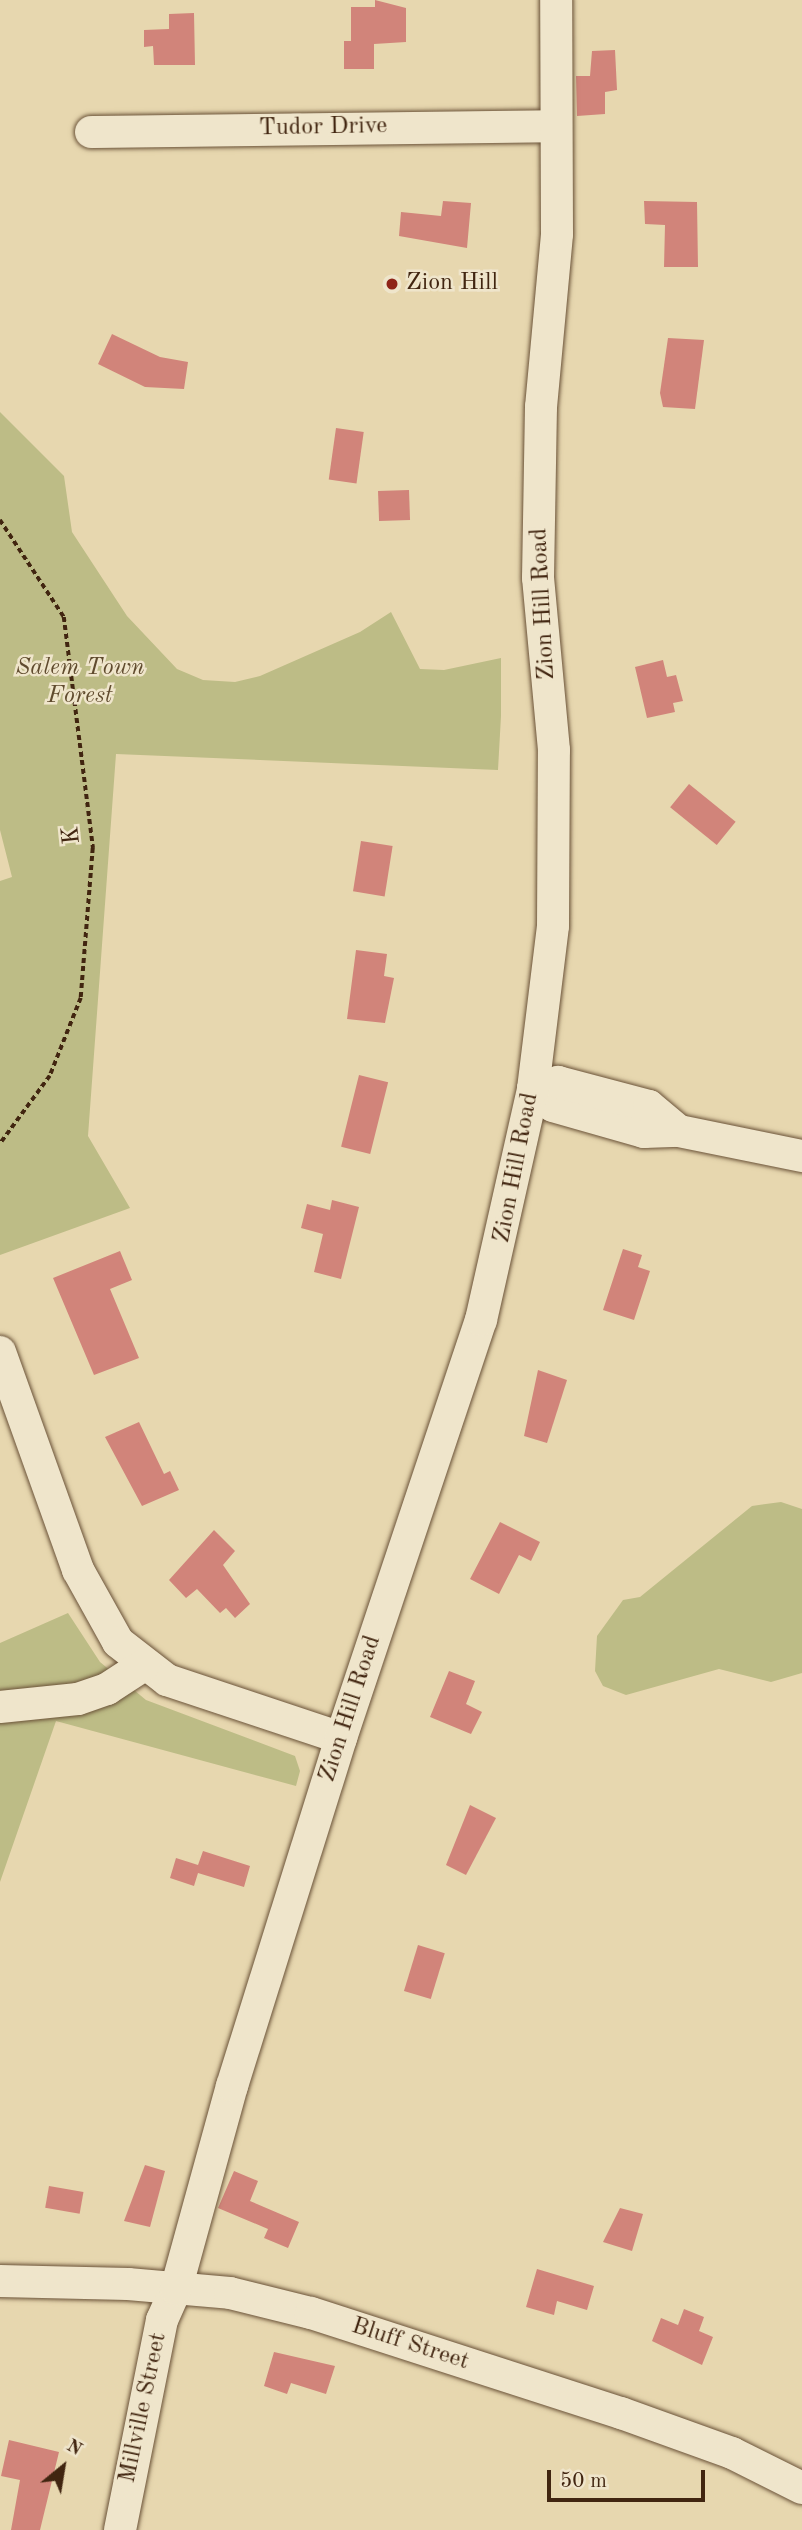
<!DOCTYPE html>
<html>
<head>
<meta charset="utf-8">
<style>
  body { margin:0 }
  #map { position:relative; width:802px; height:2530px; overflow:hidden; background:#e7d7af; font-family:"Old Standard TT",serif }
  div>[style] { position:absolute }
  .green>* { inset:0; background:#bdbc86 }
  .building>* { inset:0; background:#d1847a; transform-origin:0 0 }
  .path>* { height:3.5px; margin-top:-1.75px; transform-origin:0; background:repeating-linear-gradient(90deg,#412510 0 5px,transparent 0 8.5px) }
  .roads { filter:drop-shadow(0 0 2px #6a5238) drop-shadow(0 0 2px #6a5238) }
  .minor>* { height:32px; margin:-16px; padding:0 16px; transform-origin:16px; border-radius:16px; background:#efe5cb }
  .dots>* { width:19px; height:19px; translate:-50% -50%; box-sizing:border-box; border:4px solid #efe5cb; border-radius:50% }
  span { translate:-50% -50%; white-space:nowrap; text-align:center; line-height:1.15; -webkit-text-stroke:5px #efe5cb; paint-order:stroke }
  .street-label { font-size:24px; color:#412510 }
  .poi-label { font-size:24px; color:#412510 }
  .left { translate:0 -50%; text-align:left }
  .park-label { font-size:24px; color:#604b2e; font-style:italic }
  .north { position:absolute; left:28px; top:2432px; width:70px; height:70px; -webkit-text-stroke:5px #efe5cb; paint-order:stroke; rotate:30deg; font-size:19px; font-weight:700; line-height:28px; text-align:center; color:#412510 }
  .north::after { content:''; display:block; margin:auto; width:24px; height:32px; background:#412510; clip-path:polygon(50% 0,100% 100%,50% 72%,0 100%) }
  .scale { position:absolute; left:547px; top:2470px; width:158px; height:32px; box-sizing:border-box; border:4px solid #412510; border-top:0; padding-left:9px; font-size:21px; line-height:24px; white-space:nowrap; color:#412510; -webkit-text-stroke:5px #efe5cb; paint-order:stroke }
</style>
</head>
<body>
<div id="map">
  <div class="green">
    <div style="clip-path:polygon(0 412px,64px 476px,72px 532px,127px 616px,177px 669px,203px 680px,235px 682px,260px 676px,360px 632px,391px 612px,420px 669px,444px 670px,501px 658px,501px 716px,498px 770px,116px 754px,88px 1136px,130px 1208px,0 1255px,0 881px,12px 877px,0 830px)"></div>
    <div style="clip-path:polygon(781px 1502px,802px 1509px,802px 1673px,771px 1682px,719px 1669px,626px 1695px,603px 1686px,595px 1671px,597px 1636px,623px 1600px,640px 1597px,752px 1506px)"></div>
    <div style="clip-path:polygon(68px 1613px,100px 1662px,146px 1700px,295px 1756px,300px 1771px,296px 1786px,56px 1721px,0 1882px,0 1643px)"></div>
  </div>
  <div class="building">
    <div style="clip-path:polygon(375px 0,406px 8px,406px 42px,374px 44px,374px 69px,344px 69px,344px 41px,351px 41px,351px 7px,375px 7px)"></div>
    <div style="clip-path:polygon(194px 13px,195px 65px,154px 65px,153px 46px,144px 47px,144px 30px,169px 29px,169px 14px)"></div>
    <div style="clip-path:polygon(615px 50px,617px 90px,605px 92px,605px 114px,577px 116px,576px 76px,590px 76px,592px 51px)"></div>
    <div style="clip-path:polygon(443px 201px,471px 203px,467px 248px,399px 236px,401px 212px,441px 216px)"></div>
    <div style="clip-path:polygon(644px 201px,697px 202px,698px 267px,664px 267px,665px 225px,645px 224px)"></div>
    <div style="clip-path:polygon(112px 334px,160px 357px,188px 362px,184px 389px,145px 387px,98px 364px)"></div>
    <div style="clip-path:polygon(668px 338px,704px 340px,695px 409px,663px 407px,660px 393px)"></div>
    <div style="left:336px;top:428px;width:28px;height:52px;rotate:8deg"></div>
    <div style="left:409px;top:490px;width:30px;height:31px;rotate:88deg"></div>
    <div style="clip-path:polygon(663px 660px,667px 677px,676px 675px,683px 701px,673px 703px,675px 712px,647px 718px,635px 667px)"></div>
    <div style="left:689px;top:784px;width:60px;height:30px;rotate:39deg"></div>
    <div style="left:361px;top:841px;width:32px;height:51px;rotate:9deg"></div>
    <div style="clip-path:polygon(356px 950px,387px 954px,384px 976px,394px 978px,385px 1023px,347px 1019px)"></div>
    <div style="left:359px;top:1075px;width:30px;height:74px;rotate:14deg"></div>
    <div style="clip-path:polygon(332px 1200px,359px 1207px,341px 1279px,314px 1272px,323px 1234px,301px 1228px,307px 1204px,330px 1210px)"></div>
    <div style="clip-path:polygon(623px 1249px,642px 1255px,638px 1267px,650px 1271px,634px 1320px,603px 1310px)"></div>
    <div style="clip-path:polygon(120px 1251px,132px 1280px,110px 1289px,139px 1358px,94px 1375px,53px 1278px)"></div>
    <div style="clip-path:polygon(538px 1370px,567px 1380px,547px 1443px,524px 1436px)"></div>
    <div style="clip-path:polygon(139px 1422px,164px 1474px,170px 1471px,179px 1490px,142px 1506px,105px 1437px)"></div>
    <div style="clip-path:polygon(500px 1522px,540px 1542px,531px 1561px,519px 1555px,499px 1594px,470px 1579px)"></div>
    <div style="clip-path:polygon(214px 1530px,235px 1551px,223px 1565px,250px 1604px,235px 1618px,226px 1608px,220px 1613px,197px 1589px,186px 1598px,169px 1580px)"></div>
    <div style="clip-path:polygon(449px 1671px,475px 1681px,466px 1704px,482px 1712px,471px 1734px,430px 1717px)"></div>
    <div style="clip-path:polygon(470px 1805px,496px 1818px,466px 1875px,446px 1865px)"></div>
    <div style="clip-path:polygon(203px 1851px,250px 1866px,244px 1887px,198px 1873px,194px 1886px,170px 1878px,176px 1858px,198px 1865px)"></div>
    <div style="left:418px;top:1945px;width:28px;height:48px;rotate:17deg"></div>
    <div style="clip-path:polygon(145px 2165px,165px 2171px,150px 2227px,124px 2221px)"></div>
    <div style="clip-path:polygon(234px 2171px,258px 2181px,250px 2201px,299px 2222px,288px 2248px,264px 2238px,268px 2229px,218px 2208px)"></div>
    <div style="left:49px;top:2186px;width:35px;height:22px;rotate:10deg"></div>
    <div style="clip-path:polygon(620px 2208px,643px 2214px,632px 2251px,603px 2242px)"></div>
    <div style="clip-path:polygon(537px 2269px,594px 2286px,587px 2310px,557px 2301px,554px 2315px,526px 2307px)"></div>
    <div style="clip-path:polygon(684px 2309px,704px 2317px,699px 2331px,713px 2337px,702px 2365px,652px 2341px,661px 2318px,678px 2325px)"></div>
    <div style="clip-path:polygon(274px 2352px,335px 2366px,326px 2394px,291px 2383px,287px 2394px,264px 2386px)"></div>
    <div style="clip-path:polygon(9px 2440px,59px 2452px,40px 2530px,11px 2530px,20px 2480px,1px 2476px)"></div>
  </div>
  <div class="path">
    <div style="left:0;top:520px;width:116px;rotate:56.6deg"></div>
    <div style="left:64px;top:617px;width:233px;rotate:82.8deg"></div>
    <div style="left:93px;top:848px;width:150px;rotate:94.6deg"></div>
    <div style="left:81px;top:998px;width:84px;rotate:111.7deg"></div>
    <div style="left:50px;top:1076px;width:84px;rotate:126.3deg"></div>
  </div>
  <div class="roads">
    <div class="minor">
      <div style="left:91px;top:132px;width:465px;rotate:-0.7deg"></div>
      <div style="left:533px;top:1089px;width:26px;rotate:40deg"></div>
      <div style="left:553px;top:1106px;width:95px;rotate:15.9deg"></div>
      <div style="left:644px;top:1132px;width:35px;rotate:-2deg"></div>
      <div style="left:679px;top:1131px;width:126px;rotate:11.5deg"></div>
      <div style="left:533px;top:1089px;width:26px;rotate:-16deg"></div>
      <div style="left:558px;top:1082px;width:94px;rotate:14.8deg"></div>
      <div style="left:649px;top:1106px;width:39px;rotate:40deg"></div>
      <div style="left:0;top:1352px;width:232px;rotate:70.3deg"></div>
      <div style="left:78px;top:1570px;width:82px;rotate:60.9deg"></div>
      <div style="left:118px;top:1642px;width:62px;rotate:37.8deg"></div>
      <div style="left:167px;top:1680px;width:183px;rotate:18.4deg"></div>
      <div style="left:0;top:1707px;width:78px;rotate:-5.9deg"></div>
      <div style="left:78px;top:1699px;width:31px;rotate:-19deg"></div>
      <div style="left:107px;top:1689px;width:44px;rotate:-33deg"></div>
      <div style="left:0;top:2281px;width:128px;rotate:1.3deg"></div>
      <div style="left:128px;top:2284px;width:102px;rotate:5deg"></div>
      <div style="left:230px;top:2293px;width:83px;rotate:13.9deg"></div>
      <div style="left:311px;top:2313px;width:326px;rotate:17.9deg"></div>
      <div style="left:621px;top:2413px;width:118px;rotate:19.8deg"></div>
      <div style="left:732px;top:2453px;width:78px;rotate:26.6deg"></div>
      <div style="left:120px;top:2530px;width:214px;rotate:-78.7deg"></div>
      <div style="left:162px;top:2320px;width:34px;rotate:-66deg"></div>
      <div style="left:176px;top:2289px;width:211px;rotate:-74.6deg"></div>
      <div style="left:232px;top:2086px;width:365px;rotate:-72.6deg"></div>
      <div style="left:341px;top:1738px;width:441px;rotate:-71.5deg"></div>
      <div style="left:481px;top:1320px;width:237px;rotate:-77.3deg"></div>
      <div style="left:533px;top:1089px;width:164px;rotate:-83deg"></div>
      <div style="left:553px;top:926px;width:176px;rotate:-89.7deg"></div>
      <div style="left:554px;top:750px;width:173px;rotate:-95.3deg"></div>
      <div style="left:538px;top:578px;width:171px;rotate:-89deg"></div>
      <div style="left:541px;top:407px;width:174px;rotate:-84.7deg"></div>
      <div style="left:557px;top:234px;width:234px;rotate:-90.2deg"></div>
    </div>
  </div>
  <div class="dots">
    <div style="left:392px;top:284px;background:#8f2418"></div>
  </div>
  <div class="street-label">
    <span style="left:323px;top:128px;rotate:-1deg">Tudor Drive</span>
    <span style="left:544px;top:604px;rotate:-93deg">Zion Hill Road</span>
    <span style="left:73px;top:835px;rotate:-96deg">K</span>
    <span style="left:517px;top:1168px;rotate:-79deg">Zion Hill Road</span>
    <span style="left:351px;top:1709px;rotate:-72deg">Zion Hill Road</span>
    <span style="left:410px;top:2345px;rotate:18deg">Bluff Street</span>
    <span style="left:144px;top:2408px;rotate:-78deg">Millville Street</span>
  </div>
  <div class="poi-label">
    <span class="left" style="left:406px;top:284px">Zion Hill</span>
  </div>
  <div class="park-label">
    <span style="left:80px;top:683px">Salem Town<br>Forest</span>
  </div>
  <div class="north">N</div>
  <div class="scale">50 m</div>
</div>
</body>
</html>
